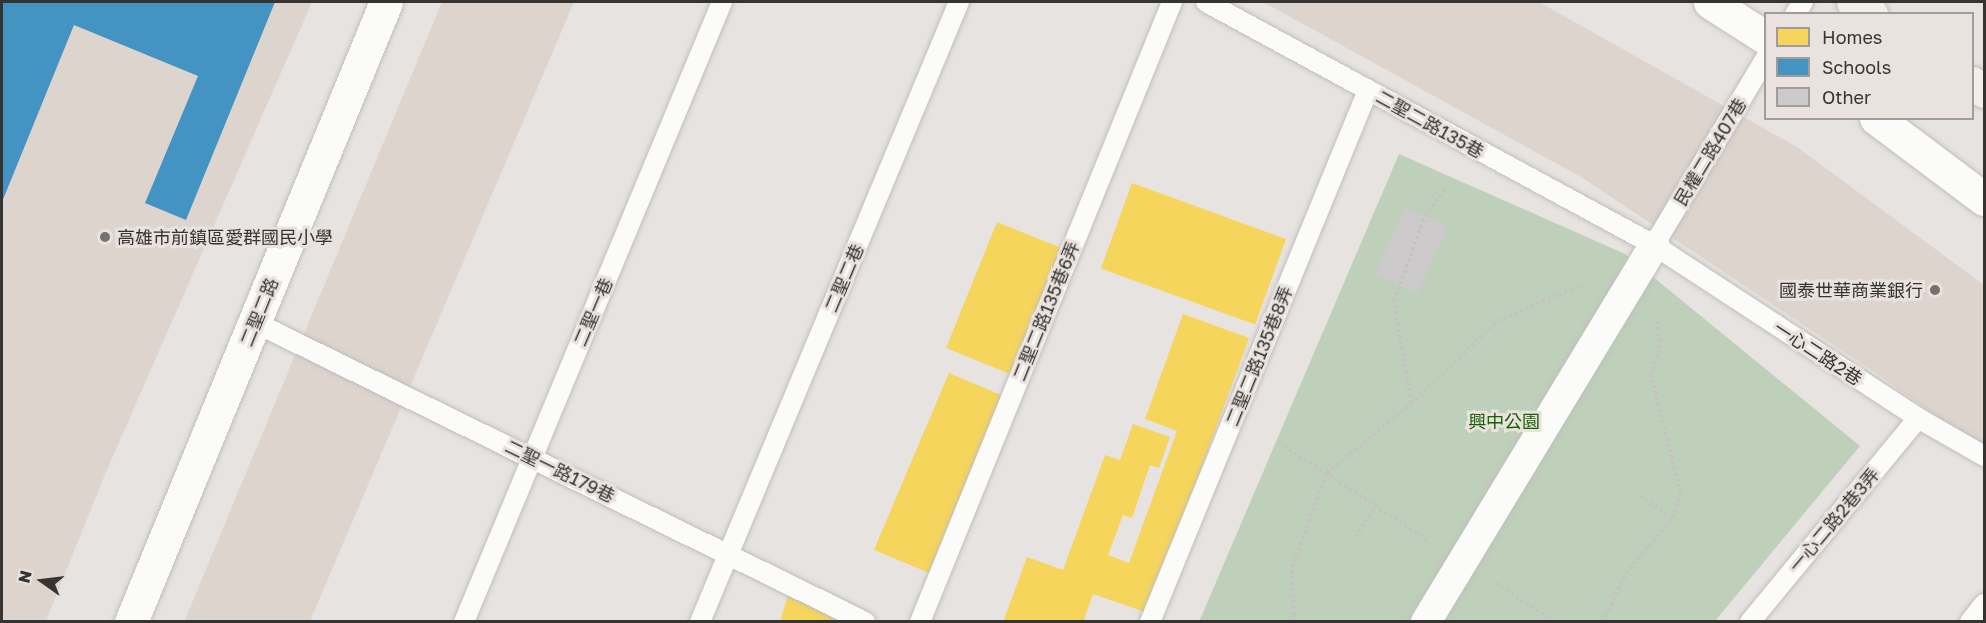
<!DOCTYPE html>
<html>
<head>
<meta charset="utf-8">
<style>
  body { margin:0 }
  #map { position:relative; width:1986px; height:623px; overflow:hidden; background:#e6e3e1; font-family:"Golos Text","Noto Sans TC",sans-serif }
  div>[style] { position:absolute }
  .built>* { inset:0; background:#ddd4ce }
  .green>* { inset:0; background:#bed0b9 }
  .homes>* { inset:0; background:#f6d55c; transform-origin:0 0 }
  .schools>* { inset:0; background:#4393c3 }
  .building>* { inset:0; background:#cccacb; transform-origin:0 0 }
  .path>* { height:4px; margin-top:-2px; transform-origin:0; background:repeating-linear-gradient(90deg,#c5c3c2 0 3px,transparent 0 6px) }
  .roads { filter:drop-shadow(0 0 2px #c1bebc) drop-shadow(0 0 2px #c1bebc) }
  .service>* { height:20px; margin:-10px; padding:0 10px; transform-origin:10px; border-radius:10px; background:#fbfbfa }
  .pedestrian>* { height:30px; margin:-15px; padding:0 15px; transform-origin:15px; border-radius:15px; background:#fbfbfa }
  .minor>* { height:33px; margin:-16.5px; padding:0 16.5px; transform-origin:16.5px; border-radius:16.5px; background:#fbfbfa }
  .tertiary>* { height:33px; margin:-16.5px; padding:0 16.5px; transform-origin:16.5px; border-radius:16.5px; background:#fbfbfa }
  .secondary>* { height:33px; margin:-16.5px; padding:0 16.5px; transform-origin:16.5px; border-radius:16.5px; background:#f2efe9 }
  .dots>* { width:16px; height:16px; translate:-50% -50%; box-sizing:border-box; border:3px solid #e9e2de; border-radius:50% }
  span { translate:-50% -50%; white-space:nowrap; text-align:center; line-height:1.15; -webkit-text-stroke:6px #e9e2de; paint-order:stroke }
  .street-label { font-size:18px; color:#363432 }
  .poi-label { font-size:18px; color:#363432 }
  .left { translate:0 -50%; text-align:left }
  .right { translate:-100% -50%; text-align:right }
  .park-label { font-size:18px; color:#146300 }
  .frame { position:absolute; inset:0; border:3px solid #363432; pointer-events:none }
  .legend { position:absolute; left:1764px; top:12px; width:210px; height:108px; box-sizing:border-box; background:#e9e2de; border:2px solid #a19c99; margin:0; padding:8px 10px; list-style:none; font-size:18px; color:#363432 }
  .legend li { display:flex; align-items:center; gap:12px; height:30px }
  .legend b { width:30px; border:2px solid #a19c99 }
  .north { position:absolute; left:12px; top:551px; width:60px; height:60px; -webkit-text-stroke:4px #e9e2de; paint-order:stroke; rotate:284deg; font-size:16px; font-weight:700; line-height:24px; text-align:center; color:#363432 }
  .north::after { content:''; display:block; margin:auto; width:21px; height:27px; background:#363432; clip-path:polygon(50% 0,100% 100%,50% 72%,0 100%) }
</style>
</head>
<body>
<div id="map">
  <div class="built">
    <div style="clip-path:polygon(2px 2px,312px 2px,106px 472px,46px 621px,2px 621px)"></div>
    <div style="clip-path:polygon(442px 2px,574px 2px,310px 621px,184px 622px)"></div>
    <div style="clip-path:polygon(1263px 2px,1539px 2px,1797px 147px,1984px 285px,1984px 451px,1876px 373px,1581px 177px)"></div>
  </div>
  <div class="green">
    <div style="clip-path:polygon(1399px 154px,1625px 254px,1860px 446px,1715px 621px,1199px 622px)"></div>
  </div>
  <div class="homes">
    <div style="left:1132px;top:183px;width:164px;height:91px;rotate:20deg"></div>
    <div style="left:997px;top:222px;width:73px;height:136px;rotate:22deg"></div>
    <div style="clip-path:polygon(1183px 314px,1249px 338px,1148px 613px,1093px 594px,1083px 622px,1003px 622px,1027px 557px,1063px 570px,1105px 455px,1120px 460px,1133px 424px,1170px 437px,1159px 468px,1150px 465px,1132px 518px,1123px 515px,1108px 555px,1129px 563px,1177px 431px,1145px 419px)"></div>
    <div style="left:949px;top:373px;width:61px;height:192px;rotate:23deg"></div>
    <div style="clip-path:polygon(788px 595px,854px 622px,780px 622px)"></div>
  </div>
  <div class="schools">
    <div style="clip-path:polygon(2px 2px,275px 2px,186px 220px,145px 203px,198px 76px,74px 25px,2px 202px)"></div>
  </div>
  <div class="building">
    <div style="left:1405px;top:207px;width:47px;height:74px;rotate:24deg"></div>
  </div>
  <div class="path">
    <div style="left:1411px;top:403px;width:103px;rotate:-99.5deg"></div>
    <div style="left:1394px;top:301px;width:90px;rotate:-70deg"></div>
    <div style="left:1425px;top:216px;width:36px;rotate:-53deg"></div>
    <div style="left:1284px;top:446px;width:173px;rotate:33.2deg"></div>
    <div style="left:1640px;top:496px;width:40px;rotate:34deg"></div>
    <div style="left:1356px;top:537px;width:37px;rotate:-59deg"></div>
    <div style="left:1496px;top:583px;width:70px;rotate:33.9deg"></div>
    <div style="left:1291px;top:622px;width:8px;rotate:-67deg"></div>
    <div style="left:1294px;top:615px;width:48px;rotate:-92.4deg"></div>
    <div style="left:1292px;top:567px;width:100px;rotate:-69.6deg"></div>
    <div style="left:1327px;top:473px;width:109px;rotate:-39.4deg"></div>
    <div style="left:1411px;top:404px;width:120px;rotate:-43.7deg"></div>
    <div style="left:1498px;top:321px;width:91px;rotate:-23.2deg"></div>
    <div style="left:1603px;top:622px;width:54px;rotate:-64.9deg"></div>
    <div style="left:1626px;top:573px;width:72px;rotate:-49.5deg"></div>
    <div style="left:1673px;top:518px;width:26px;rotate:-72deg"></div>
    <div style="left:1681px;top:493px;width:122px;rotate:-104.3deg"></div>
    <div style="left:1651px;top:375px;width:28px;rotate:-72deg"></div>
    <div style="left:1660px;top:348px;width:27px;rotate:-96deg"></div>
  </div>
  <div class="roads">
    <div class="service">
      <div style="left:1206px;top:2px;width:510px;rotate:28.48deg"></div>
      <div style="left:1654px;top:245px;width:316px;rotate:33.2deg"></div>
      <div style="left:1918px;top:418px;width:76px;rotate:29.9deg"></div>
      <div style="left:1795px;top:14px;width:14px;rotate:-56deg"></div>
      <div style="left:1654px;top:245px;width:218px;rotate:-59.1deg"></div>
      <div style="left:254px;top:322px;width:681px;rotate:26.15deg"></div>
      <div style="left:464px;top:622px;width:672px;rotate:-67.41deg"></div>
      <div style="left:700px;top:622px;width:672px;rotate:-67.33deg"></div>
      <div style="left:920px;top:622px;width:669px;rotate:-67.88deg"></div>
      <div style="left:1150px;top:622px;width:575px;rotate:-67.72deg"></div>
      <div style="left:1750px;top:622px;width:264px;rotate:-50.5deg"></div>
      <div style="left:1970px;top:622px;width:23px;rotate:-52deg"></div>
    </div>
    <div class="pedestrian">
      <div style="left:1426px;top:622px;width:441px;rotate:-58.8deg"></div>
    </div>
    <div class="minor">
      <div style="left:131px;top:622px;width:670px;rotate:-67.64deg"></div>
    </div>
    <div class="tertiary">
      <div style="left:1710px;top:2px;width:67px;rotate:32.7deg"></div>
      <div style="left:1876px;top:118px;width:135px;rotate:36.9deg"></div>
    </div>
    <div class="secondary">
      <div style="left:1853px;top:2px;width:22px;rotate:34deg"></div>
      <div style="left:1972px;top:83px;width:14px;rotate:34deg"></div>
    </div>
  </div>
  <div class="dots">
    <div style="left:105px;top:237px;background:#74716f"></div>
    <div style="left:1935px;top:290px;background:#74716f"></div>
  </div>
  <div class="street-label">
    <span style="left:1430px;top:124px;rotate:29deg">二聖二路135巷</span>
    <span style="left:1710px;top:152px;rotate:-59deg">民權二路407巷</span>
    <span style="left:844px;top:278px;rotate:-67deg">二聖二巷</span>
    <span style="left:1046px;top:311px;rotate:-68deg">二聖二路135巷6弄</span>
    <span style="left:259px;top:312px;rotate:-68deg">二聖二路</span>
    <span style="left:593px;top:312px;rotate:-67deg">二聖一巷</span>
    <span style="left:1818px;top:353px;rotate:33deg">一心二路2巷</span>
    <span style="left:1259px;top:356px;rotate:-68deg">二聖二路135巷8弄</span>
    <span style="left:560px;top:471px;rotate:26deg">二聖一路179巷</span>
    <span style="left:1834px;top:520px;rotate:-50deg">一心二路2巷3弄</span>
  </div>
  <div class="poi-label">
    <span class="left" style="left:117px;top:237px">高雄市前鎮區愛群國民小學</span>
    <span class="right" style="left:1923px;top:290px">國泰世華商業銀行</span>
  </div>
  <div class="park-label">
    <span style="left:1504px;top:421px">興中公園</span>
  </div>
  <div class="frame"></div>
  <ul class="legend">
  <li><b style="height:16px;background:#f6d55c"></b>Homes</li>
  <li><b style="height:16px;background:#4393c3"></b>Schools</li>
  <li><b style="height:16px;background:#cccacb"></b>Other</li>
  </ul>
  <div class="north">N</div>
</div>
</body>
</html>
